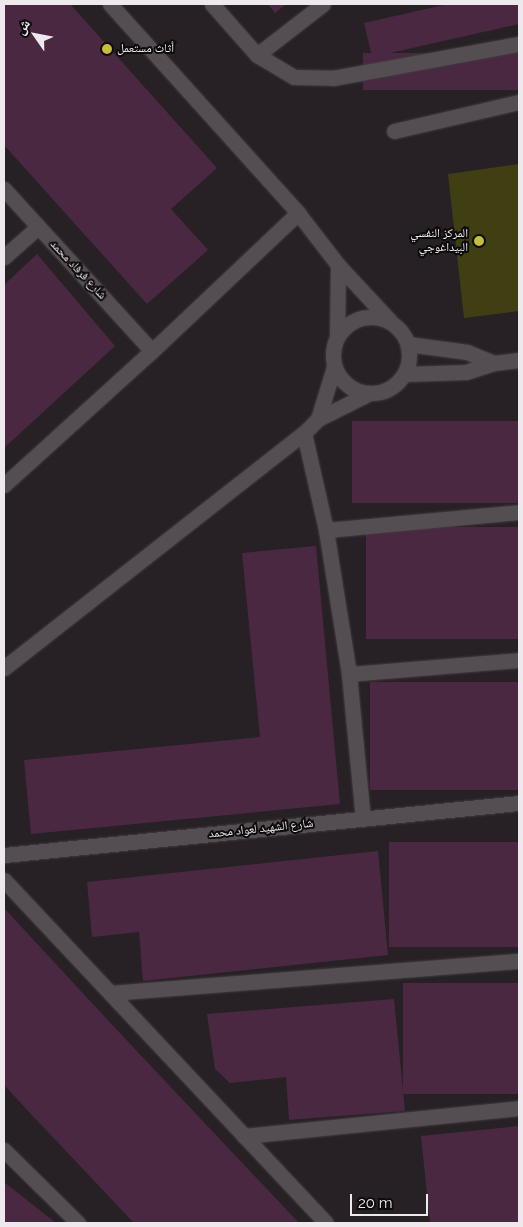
<!DOCTYPE html>
<html>
<head>
<meta charset="utf-8">
<style>
  body { margin:0 }
  #map { position:relative; width:523px; height:1227px; overflow:hidden; background:#272125; font-family:Raleway,"Noto Naskh Arabic",sans-serif }
  div>[style] { position:absolute }
  .green>* { inset:0; background:#403e13 }
  .building>* { inset:0; background:#4a2841; transform-origin:0 0 }
  .roads { filter:drop-shadow(0 0 1px #413b3f) drop-shadow(0 0 1px #413b3f) }
  .street>* { height:15px; margin:-7.5px; padding:0 7.5px; transform-origin:7.5px; border-radius:7.5px; background:#544d52 }
  .street>.ring { margin:-7.5px; padding:0; box-sizing:content-box; background:none; border:15px solid #544d52; border-radius:50% }
  .dots>* { width:14px; height:14px; translate:-50% -50%; box-sizing:border-box; border:2px solid #0e0b0d; border-radius:50% }
  span { translate:-50% -50%; white-space:nowrap; text-align:center; line-height:1.15; -webkit-text-stroke:4px #0e0b0d; paint-order:stroke }
  .poi-label { font-size:12px; color:#ede9ec }
  .left { translate:0 -50%; text-align:left }
  .right { translate:-100% -50%; text-align:right }
  .street-label { font-size:12px; color:#ede9ec }
  .frame { position:absolute; inset:0; border:5px solid #ede9ec; pointer-events:none }
  .north { position:absolute; left:10px; top:10px; width:50px; height:50px; -webkit-text-stroke:4px #0e0b0d; paint-order:stroke; rotate:303deg; font-size:14px; font-weight:700; line-height:20px; text-align:center; color:#ede9ec }
  .north::after { content:''; display:block; margin:auto; width:18px; height:22px; background:#ede9ec; clip-path:polygon(50% 0,100% 100%,50% 72%,0 100%) }
  .scale { position:absolute; left:350px; top:1194px; width:78px; height:22px; box-sizing:border-box; border:2px solid #ede9ec; border-top:0; padding-left:6px; font-size:15px; line-height:18px; white-space:nowrap; color:#ede9ec; -webkit-text-stroke:4px #0e0b0d; paint-order:stroke }
</style>
</head>
<body>
<div id="map">
  <div class="green">
    <div style="clip-path:polygon(519px 164px,519px 311px,464px 318px,448px 174px)"></div>
  </div>
  <div class="building">
    <div style="clip-path:polygon(4px 4px,70px 4px,217px 168px,171px 209px,208px 250px,147px 304px,4px 145px)"></div>
    <div style="clip-path:polygon(268px 4px,286px 4px,275px 13px)"></div>
    <div style="clip-path:polygon(448px 4px,519px 4px,519px 24px,372px 57px,364px 23px)"></div>
    <div style="left:519px;top:53px;width:37px;height:156px;rotate:90deg"></div>
    <div style="clip-path:polygon(37px 254px,115px 346px,4px 448px,4px 285px)"></div>
    <div style="left:519px;top:421px;width:82px;height:167px;rotate:90deg"></div>
    <div style="left:519px;top:527px;width:112px;height:153px;rotate:90deg"></div>
    <div style="clip-path:polygon(316px 546px,340px 804px,31px 834px,24px 760px,260px 737px,242px 553px)"></div>
    <div style="left:519px;top:682px;width:108px;height:149px;rotate:90deg"></div>
    <div style="left:519px;top:842px;width:105px;height:130px;rotate:90deg"></div>
    <div style="clip-path:polygon(378px 851px,388px 955px,143px 981px,139px 932px,92px 937px,87px 882px)"></div>
    <div style="clip-path:polygon(4px 908px,117px 1030px,299px 1223px,134px 1223px,29px 1112px,4px 1085px)"></div>
    <div style="left:519px;top:983px;width:111px;height:116px;rotate:90deg"></div>
    <div style="clip-path:polygon(394px 999px,405px 1111px,289px 1120px,286px 1077px,230px 1083px,215px 1069px,207px 1014px)"></div>
    <div style="clip-path:polygon(519px 1126px,519px 1223px,430px 1223px,421px 1136px)"></div>
    <div style="clip-path:polygon(4px 1182px,56px 1223px,4px 1223px)"></div>
  </div>
  <div class="roads">
    <div class="street">
      <div style="left:110px;top:4px;width:281px;rotate:48deg"></div>
      <div style="left:298px;top:213px;width:66px;rotate:52.4deg"></div>
      <div style="left:338px;top:265px;width:76px;rotate:47.1deg"></div>
      <div style="left:212px;top:4px;width:68px;rotate:48.6deg"></div>
      <div style="left:257px;top:55px;width:83px;rotate:-37.7deg"></div>
      <div style="left:257px;top:55px;width:43px;rotate:30.7deg"></div>
      <div style="left:294px;top:77px;width:39px;rotate:1deg"></div>
      <div style="left:333px;top:78px;width:189px;rotate:-10.4deg"></div>
      <div style="left:394px;top:131px;width:128px;rotate:-13.1deg"></div>
      <div style="left:4px;top:189px;width:219px;rotate:47.6deg"></div>
      <div style="left:4px;top:257px;width:45px;rotate:-41.4deg"></div>
      <div class="ring" style="left:333px;top:317px;width:61px;height:61px"></div>
      <div style="left:337px;top:337px;width:72px;rotate:-89.2deg"></div>
      <div style="left:408px;top:344px;width:60px;rotate:7.7deg"></div>
      <div style="left:467px;top:352px;width:29px;rotate:22deg"></div>
      <div style="left:405px;top:374px;width:61px;rotate:-1.9deg"></div>
      <div style="left:466px;top:372px;width:29px;rotate:-18deg"></div>
      <div style="left:494px;top:363px;width:25px;rotate:-7deg"></div>
      <div style="left:318px;top:419px;width:54px;rotate:-72.9deg"></div>
      <div style="left:304px;top:433px;width:99px;rotate:77.2deg"></div>
      <div style="left:326px;top:530px;width:146px;rotate:80.9deg"></div>
      <div style="left:349px;top:674px;width:146px;rotate:84.5deg"></div>
      <div style="left:4px;top:485px;width:200px;rotate:-42.2deg"></div>
      <div style="left:152px;top:351px;width:201px;rotate:-43.4deg"></div>
      <div style="left:326px;top:530px;width:194px;rotate:-5.3deg"></div>
      <div style="left:4px;top:668px;width:381px;rotate:-38.1deg"></div>
      <div style="left:304px;top:433px;width:20px;rotate:-45deg"></div>
      <div style="left:318px;top:419px;width:56px;rotate:-26.6deg"></div>
      <div style="left:349px;top:674px;width:171px;rotate:-4.7deg"></div>
      <div style="left:4px;top:855px;width:518px;rotate:-5.77deg"></div>
      <div style="left:4px;top:880px;width:470px;rotate:46.8deg"></div>
      <div style="left:111px;top:993px;width:409px;rotate:-4.5deg"></div>
      <div style="left:244px;top:1136px;width:276px;rotate:-5.8deg"></div>
      <div style="left:4px;top:1150px;width:104px;rotate:44.6deg"></div>
    </div>
  </div>
  <div class="dots">
    <div style="left:107px;top:49px;background:#c4bd3e"></div>
    <div style="left:479px;top:241px;background:#c4bd3e"></div>
  </div>
  <div class="poi-label">
    <span class="left" style="left:117px;top:49px">أثاث مستعمل</span>
    <span class="right" style="left:468px;top:241px">المركز النفسي<br>البيداغوجي</span>
  </div>
  <div class="street-label">
    <span style="left:78px;top:270px;rotate:47deg">شارع فرفاد محمد</span>
    <span style="left:261px;top:829px;rotate:-6deg">شارع الشهيد لعواد محمد</span>
  </div>
  <div class="frame"></div>
  <div class="north">ش</div>
  <div class="scale">20 m</div>
</div>
</body>
</html>
